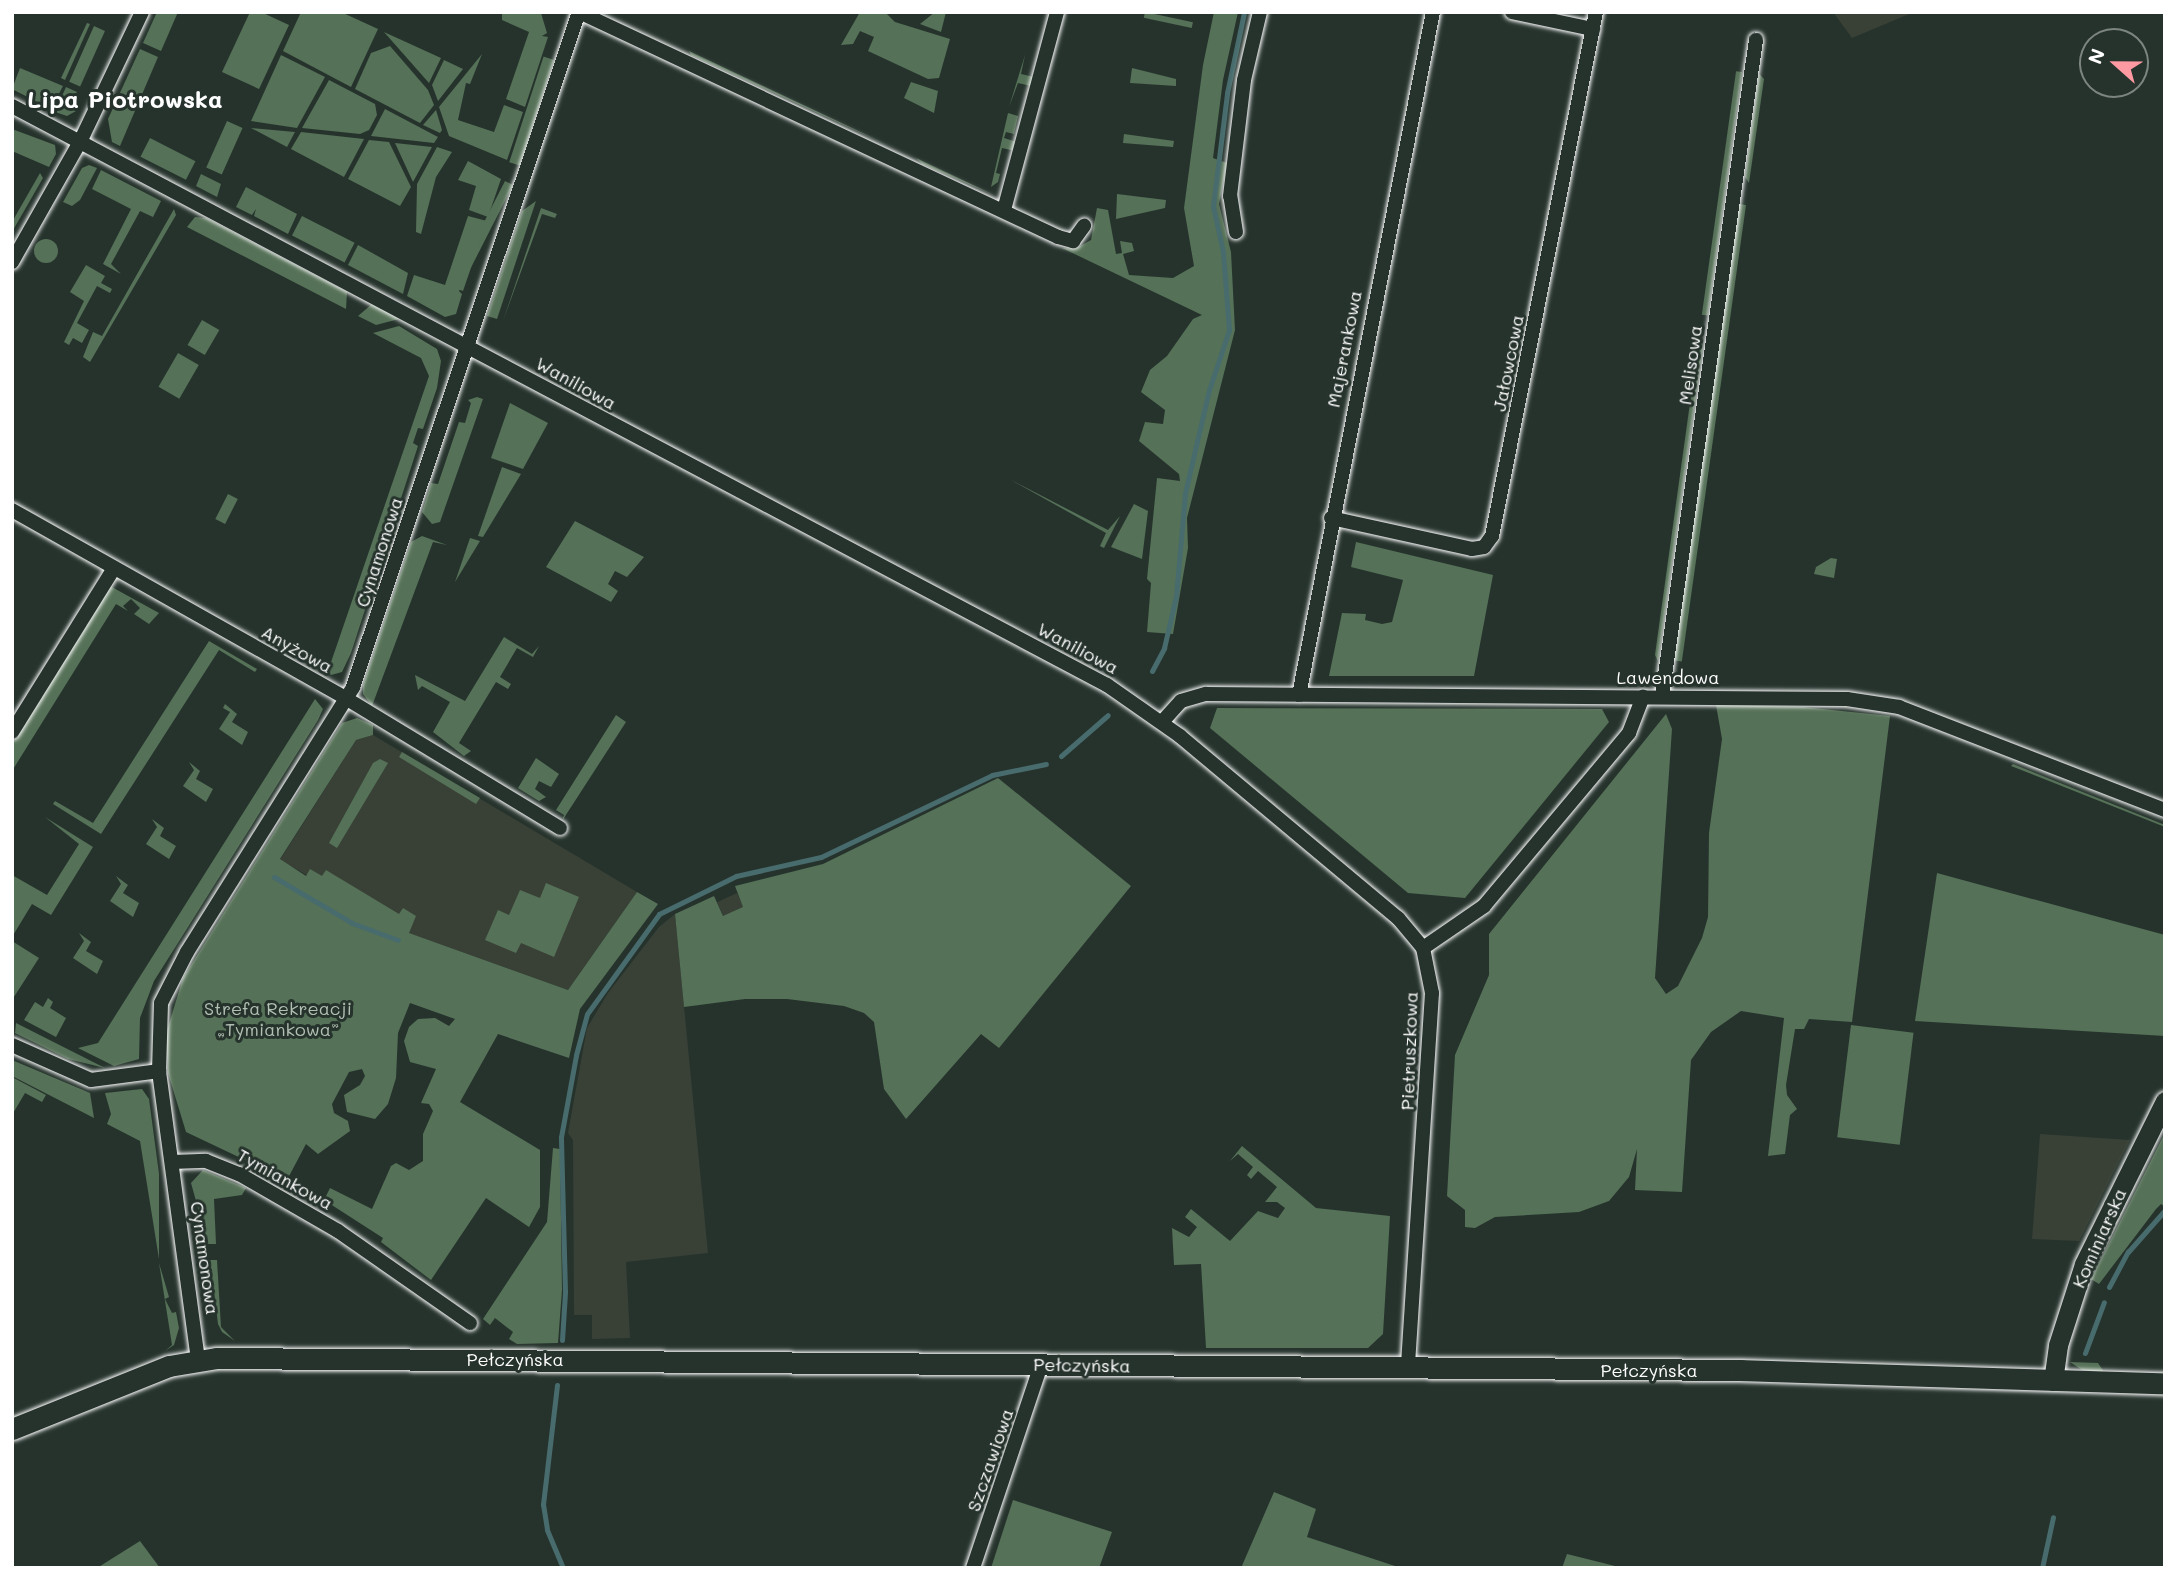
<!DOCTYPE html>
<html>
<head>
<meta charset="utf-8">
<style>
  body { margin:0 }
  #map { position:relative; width:2177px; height:1580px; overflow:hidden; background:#26332d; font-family:Mali,sans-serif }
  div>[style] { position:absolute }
  .built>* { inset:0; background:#394137; transform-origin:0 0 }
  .green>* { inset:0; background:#557157; transform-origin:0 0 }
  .round { border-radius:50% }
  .stream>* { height:5px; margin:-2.5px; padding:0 2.5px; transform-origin:2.5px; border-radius:2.5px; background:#486c6d }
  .roads { filter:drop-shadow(0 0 2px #fff) drop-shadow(0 0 2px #fff) }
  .minor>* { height:14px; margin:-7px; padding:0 7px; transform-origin:7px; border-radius:7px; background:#26332d }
  .tertiary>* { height:19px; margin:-9.5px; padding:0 9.5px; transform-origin:9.5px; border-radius:9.5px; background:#26332d }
  .secondary>* { height:21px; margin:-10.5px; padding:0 10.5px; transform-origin:10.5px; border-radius:10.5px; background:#26332d }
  span { translate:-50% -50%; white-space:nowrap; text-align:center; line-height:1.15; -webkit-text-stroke:6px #26332d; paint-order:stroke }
  .street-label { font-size:18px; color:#fff }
  .park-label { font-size:18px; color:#b2bfb3 }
  .district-label { font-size:24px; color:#fff; font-weight:700 }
  .frame { position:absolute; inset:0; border:14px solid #fff; pointer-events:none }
  .north { position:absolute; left:2079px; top:28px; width:70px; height:70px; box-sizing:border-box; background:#26332d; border:2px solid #7d8581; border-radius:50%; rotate:291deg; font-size:19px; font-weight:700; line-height:28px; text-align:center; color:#fff }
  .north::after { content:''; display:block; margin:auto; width:24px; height:32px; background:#ff9aa2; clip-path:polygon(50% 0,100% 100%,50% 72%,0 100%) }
</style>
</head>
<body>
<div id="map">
  <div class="built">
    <div style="clip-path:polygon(1833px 12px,1914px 12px,1852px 38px)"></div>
    <div style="clip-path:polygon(373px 735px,637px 892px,568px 990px,411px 934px,280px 860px,356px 740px)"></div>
    <div style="left:737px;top:893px;width:17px;height:22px;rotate:65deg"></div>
    <div style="clip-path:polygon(675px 914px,708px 1253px,626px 1262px,630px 1338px,592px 1339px,592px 1315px,574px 1315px,573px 1140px,568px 1133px,587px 1028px,608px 993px,659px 927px)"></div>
    <div style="clip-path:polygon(2040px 1134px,2130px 1140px,2079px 1241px,2032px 1239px)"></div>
  </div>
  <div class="green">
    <div style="clip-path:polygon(157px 12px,178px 12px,161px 51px,143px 43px)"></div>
    <div style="clip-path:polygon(250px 12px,261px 12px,289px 25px,259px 89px,222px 72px)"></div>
    <div style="clip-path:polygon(301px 12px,341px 12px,378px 29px,351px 87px,283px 51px)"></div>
    <div style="clip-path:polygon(502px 12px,541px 13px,547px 33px,542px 36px,548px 37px,525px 107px,506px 99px,529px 32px,502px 20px)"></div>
    <div style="clip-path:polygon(860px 12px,885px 12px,895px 22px,950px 39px,939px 78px,928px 79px,868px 51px,874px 37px,860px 31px,853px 44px,841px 45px)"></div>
    <div style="clip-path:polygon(935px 12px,946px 12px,941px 32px,920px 24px)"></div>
    <div style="left:1145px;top:12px;width:49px;height:6px;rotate:12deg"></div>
    <div style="clip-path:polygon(1214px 12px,1238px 12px,1223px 80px,1213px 158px,1227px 163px,1219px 204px,1231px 252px,1235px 330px,1187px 518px,1188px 548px,1173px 634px,1147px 632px,1151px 583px,1147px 579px,1157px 478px,1180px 481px,1179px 474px,1139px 441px,1145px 422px,1163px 424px,1165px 410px,1141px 392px,1150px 370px,1167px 356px,1193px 319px,1202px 315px,1062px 248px,1075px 249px,1091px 240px,1097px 208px,1108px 210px,1116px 254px,1122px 253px,1120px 241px,1132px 243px,1134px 251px,1123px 254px,1129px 275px,1173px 278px,1194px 266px,1184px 208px,1203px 65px)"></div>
    <div style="clip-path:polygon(87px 23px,90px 24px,65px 80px,61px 78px)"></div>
    <div style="left:94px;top:26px;width:12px;height:61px;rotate:24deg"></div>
    <div style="clip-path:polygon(384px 32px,441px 58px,429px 83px)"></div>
    <div style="clip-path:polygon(390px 46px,428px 90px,434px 105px,420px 123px,355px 89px,371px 53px)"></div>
    <div style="clip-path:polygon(140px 49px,158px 57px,120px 146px,112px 142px,108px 119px)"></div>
    <div style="clip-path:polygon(689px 51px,890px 146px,691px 55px)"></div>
    <div style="clip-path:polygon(482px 54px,470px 84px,466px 83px,458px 120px,494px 132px,504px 105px,523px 112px,507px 160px,449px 136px,439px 107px)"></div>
    <div style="clip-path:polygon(281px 55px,325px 77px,297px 128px,251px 121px)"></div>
    <div style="clip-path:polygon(1025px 55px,1021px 74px,1034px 77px,1031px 86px,1018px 83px,1009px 107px)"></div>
    <div style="clip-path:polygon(444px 60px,463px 69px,438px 101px,432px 85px)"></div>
    <div style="left:554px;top:60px;width:111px;height:11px;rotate:108deg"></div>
    <div style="clip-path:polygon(20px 68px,63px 86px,51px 109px,12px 89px)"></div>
    <div style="clip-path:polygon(1132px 68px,1176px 79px,1176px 86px,1130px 83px)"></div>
    <div style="left:1742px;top:72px;width:246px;height:6px;rotate:98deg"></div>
    <div style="clip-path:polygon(1759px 74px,1764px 79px,1749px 183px,1745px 177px)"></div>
    <div style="clip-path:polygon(329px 80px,375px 104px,377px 115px,369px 130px,360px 134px,302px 128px)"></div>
    <div style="clip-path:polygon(911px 82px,938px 91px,934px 113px,904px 98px)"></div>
    <div style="clip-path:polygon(66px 87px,77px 92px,69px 108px,76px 111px,67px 116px,55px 112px)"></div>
    <div style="clip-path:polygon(385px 109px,438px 137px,434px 143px,371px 136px)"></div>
    <div style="clip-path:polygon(436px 110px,442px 130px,440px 133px,423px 125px)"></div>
    <div style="clip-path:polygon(1008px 113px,1018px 116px,1014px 134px,1006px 132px,1004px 138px,1017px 142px,1015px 151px,1002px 148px,996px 173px,1000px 174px,998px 182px,991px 187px)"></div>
    <div style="left:227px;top:121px;width:17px;height:51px;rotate:24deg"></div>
    <div style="clip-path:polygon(251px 128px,295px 132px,287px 147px)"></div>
    <div style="clip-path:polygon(12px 129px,55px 145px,56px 154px,49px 167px,12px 151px)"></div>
    <div style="clip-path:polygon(301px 132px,364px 139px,344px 177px,291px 149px)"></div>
    <div style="clip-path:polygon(1124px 134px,1174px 141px,1173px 147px,1123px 143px)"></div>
    <div style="left:150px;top:138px;width:51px;height:21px;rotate:27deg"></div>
    <div style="clip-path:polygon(369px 140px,389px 142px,411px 187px,400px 206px,348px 179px)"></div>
    <div style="clip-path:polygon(395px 143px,432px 147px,413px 182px)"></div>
    <div style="clip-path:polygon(437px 147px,452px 152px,436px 177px,421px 234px,416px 232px,417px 184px)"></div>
    <div style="clip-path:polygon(916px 158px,994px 195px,922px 164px)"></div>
    <div style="clip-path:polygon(468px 161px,501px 179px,488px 217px,469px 210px,476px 186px,458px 180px)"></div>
    <div style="clip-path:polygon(89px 165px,97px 168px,80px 200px,72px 206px,63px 202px,82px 168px)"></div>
    <div style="clip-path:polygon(101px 170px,161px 201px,153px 217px,140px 211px,111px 264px,121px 274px,103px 264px,131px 209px,92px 189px)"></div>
    <div style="clip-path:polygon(40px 173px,43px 178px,12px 232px,12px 222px)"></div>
    <div style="clip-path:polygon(201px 174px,221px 184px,217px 197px,196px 186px)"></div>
    <div style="left:505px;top:181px;width:9px;height:133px;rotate:27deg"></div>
    <div style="clip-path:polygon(246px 187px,297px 214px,288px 234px,254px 216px,256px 209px,252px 215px,236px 207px)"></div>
    <div style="clip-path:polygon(1117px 194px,1166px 200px,1165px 208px,1116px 219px)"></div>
    <div style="clip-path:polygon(536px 201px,497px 319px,487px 316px,522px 211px)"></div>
    <div style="left:1746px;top:205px;width:461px;height:11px;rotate:98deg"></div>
    <div style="clip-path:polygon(541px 208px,557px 214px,555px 218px,542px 214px,503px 321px)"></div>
    <div style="clip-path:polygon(174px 209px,176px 215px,90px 362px,83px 357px,93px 332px,102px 336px)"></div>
    <div style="left:302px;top:216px;width:59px;height:22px;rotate:27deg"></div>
    <div style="clip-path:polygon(468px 216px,487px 221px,463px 291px,457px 289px,462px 294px,456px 314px,445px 317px,407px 296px,414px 275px,445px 285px)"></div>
    <div style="clip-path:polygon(195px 217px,206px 218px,347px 292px,346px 309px,187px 227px)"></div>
    <div class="round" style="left:34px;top:239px;width:24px;height:24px"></div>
    <div style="clip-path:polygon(358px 245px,408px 273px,403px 294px,348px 265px)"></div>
    <div style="clip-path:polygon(86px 265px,105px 276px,101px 283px,112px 289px,110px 293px,97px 286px,77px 323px,89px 330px,82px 343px,73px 338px,69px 345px,64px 342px,84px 301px,70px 292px)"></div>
    <div style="clip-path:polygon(372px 304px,399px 319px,376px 325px,358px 316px)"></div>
    <div style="left:202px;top:320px;width:20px;height:29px;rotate:30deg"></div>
    <div style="clip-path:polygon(399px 326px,437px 349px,441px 361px,437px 388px,423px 429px,418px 428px,413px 443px,418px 446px,351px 653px,342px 672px,331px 675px,328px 671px,429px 376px,421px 358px,373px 333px)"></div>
    <div style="clip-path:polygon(1699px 338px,1703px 346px,1658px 661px,1655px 655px)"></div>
    <div style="left:178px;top:353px;width:24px;height:39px;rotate:30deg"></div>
    <div style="clip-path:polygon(477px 397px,483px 399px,440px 522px,432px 524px,422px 512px,431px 483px,438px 484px,459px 422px,465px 423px,471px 403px,468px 400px)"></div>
    <div style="clip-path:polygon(510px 403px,548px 423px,523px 469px,491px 458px)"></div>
    <div style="clip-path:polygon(502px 467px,521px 474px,483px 537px,478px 536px)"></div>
    <div style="clip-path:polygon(1011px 480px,1108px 530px,1120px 516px,1104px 548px,1100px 546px,1106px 533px)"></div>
    <div style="left:228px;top:494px;width:11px;height:28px;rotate:27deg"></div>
    <div style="clip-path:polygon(1134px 504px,1148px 511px,1142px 559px,1111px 547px)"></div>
    <div style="clip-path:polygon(575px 521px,644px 557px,627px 577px,615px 571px,608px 584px,618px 591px,611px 602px,546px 567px)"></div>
    <div style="clip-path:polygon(422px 536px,447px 545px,433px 542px,372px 706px,363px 694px,363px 685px,411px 542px)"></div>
    <div style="clip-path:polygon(470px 538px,480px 541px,455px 582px)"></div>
    <div style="clip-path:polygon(1356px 542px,1493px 575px,1474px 676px,1329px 676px,1342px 613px,1366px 614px,1365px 620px,1382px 624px,1392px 622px,1403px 580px,1351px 567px)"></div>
    <div style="clip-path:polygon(1831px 558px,1837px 559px,1834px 578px,1814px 574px,1816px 567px)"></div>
    <div style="clip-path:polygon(110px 586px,159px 613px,149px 624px,134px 614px,140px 608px,131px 599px,123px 606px,128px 611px,116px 604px,12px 771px,12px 744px)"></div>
    <div style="clip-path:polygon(504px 637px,532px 654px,539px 646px,533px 657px,517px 648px,500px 677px,511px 684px,508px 689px,496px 682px,459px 743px,471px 751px,464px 756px,433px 732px,450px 702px,422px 686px,418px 690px,415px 675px,465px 701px)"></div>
    <div style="clip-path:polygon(209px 641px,257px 669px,255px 672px,219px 650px,101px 834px,53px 804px,55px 801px,93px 823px)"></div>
    <div style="clip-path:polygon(315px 699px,323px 709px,318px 720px,154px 981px,140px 1018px,139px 1059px,114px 1066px,78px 1048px,98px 1043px)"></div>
    <div style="clip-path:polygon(225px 704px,237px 714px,232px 722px,248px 732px,242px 745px,219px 729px,230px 712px,223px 708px)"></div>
    <div style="clip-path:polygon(1716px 705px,1803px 707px,1890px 716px,1852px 1022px,1809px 1019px,1804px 1029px,1795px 1029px,1786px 1085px,1787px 1095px,1797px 1109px,1790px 1115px,1785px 1154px,1768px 1156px,1784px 1018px,1741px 1011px,1711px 1032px,1691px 1060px,1682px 1192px,1635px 1190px,1637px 1149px,1629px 1177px,1609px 1201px,1579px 1212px,1495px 1217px,1475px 1228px,1465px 1227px,1465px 1210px,1447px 1196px,1455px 1055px,1489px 975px,1489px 934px,1666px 714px,1672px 729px,1655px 978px,1666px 994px,1678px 986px,1702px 938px,1708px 917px,1709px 833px,1722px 739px)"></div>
    <div style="clip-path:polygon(1217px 708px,1602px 709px,1609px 722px,1465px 898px,1408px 893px,1210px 728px)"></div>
    <div style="clip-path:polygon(616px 715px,626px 722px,562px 821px,564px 815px,556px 810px)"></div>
    <div style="clip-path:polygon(357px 718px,373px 725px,373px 735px,356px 740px,280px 859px,306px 876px,310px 869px,322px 876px,326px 870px,399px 914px,403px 908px,416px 916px,409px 933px,568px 990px,637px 892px,658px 904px,580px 1009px,569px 1058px,498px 1034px,460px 1102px,540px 1150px,540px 1207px,529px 1227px,486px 1198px,431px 1280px,381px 1242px,383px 1238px,324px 1200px,330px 1188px,372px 1209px,391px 1166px,396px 1163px,409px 1170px,423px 1161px,423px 1134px,433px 1111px,429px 1104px,421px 1103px,436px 1069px,410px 1062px,404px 1041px,409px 1027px,418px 1019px,435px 1018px,449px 1026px,455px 1019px,410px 1003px,398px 1033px,396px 1078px,388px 1104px,375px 1119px,347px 1112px,344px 1095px,360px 1085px,365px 1076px,362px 1069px,349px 1072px,332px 1104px,334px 1113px,348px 1121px,350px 1131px,318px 1154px,306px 1144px,287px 1180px,186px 1132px,168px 1073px,166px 1034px,183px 978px,342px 723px)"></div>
    <div style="clip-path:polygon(402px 752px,480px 798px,476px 804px,399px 757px)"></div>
    <div style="clip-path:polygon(536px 758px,559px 774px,551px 787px,539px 781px,535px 789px,546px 797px,539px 801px,518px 788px)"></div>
    <div style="clip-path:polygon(380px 759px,388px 763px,337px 848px,329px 843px,373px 763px)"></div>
    <div style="clip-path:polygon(189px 762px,200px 771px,196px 779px,213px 789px,206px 802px,183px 786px,194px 770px)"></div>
    <div style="clip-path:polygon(2013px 764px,2165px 825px,2165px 827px,2011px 766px)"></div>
    <div style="clip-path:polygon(998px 778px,1131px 886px,999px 1048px,981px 1034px,906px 1119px,884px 1089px,874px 1022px,864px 1013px,844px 1006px,787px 999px,745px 999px,684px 1007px,675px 914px,714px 896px,723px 916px,743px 907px,735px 886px,823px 864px)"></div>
    <div style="clip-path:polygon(45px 817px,93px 847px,51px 915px,32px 904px,12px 937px,12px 875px,47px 895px,79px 844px)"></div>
    <div style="clip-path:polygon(152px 819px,164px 828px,160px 836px,176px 846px,169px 859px,146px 844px,157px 827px)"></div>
    <div style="clip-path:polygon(1937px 873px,2165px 935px,2165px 1036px,1915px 1021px)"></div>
    <div style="clip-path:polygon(116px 876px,128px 885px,123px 893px,139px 903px,133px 917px,110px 901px,121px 884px)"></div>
    <div style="clip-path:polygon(546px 883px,579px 897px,554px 957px,521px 943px,516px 953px,485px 940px,498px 910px,509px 915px,520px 890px,540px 898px)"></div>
    <div style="clip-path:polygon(79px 933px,91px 942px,86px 951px,103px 961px,97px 974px,73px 958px,84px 941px)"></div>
    <div style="clip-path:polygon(12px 941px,39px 958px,12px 1000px)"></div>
    <div style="clip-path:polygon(48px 998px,53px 1002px,50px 1008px,66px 1018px,56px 1037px,24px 1020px,35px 1002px,43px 1007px)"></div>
    <div style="clip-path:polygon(16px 1023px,105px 1068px,68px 1059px,15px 1033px)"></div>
    <div style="left:1851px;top:1025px;width:63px;height:113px;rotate:7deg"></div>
    <div style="clip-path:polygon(12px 1060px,90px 1093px,94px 1118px,12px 1076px)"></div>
    <div style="clip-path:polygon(12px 1077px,46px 1095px,42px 1102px,25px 1093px,12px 1115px)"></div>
    <div style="clip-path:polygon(142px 1089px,149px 1099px,159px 1174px,159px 1259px,140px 1141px,107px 1124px,111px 1114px,105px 1093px)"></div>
    <div style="clip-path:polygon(2165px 1133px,2165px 1207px,2161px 1204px,2156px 1209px,2099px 1284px,2091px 1279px)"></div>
    <div style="clip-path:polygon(1242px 1146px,1316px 1208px,1390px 1216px,1383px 1334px,1368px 1348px,1206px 1348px,1201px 1264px,1174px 1265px,1172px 1228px,1189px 1237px,1197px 1227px,1185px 1217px,1191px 1209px,1230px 1241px,1258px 1211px,1278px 1218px,1285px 1208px,1277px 1202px,1265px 1202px,1277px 1187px,1258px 1171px,1251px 1179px,1247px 1175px,1253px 1167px,1238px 1154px,1230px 1161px)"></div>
    <div style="clip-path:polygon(553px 1148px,560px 1149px,562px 1290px,558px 1343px,517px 1344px,509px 1339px,513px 1332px,495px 1318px,490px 1325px,483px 1319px,547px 1222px)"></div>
    <div style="clip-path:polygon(203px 1170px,246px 1188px,242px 1195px,214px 1199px,216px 1244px,208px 1244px,191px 1183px)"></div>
    <div style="clip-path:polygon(210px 1260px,217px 1260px,221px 1327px,235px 1341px,222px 1332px,218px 1324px)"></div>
    <div style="clip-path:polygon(159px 1263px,169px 1297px,165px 1299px,172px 1313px,176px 1312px,179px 1328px,174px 1345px,165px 1351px,172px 1345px)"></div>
    <div style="clip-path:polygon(2070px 1362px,2098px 1363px,2104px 1372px,2082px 1370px)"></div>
    <div style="clip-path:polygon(1274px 1492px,1316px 1509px,1307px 1537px,1401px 1568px,1241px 1568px)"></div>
    <div style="clip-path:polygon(1013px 1500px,1112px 1532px,1099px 1568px,991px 1568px)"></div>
    <div style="clip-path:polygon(140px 1541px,160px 1568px,97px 1568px)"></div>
    <div style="clip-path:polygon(1567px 1554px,1623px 1568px,1562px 1568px)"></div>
  </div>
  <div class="stream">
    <div style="left:1152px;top:671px;width:26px;rotate:-62deg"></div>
    <div style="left:1164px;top:648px;width:53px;rotate:-77deg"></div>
    <div style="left:1176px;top:596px;width:103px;rotate:-85deg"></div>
    <div style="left:1185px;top:493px;width:106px;rotate:-76.9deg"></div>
    <div style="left:1209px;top:390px;width:63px;rotate:-71.6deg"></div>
    <div style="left:1229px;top:330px;width:78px;rotate:-94.4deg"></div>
    <div style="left:1223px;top:252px;width:47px;rotate:-102.3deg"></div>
    <div style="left:1213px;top:206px;width:114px;rotate:-82.9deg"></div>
    <div style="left:1227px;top:93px;width:83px;rotate:-78.1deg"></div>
    <div style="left:1061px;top:756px;width:62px;rotate:-41.1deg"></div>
    <div style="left:274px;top:877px;width:91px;rotate:30.5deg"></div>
    <div style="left:352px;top:923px;width:49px;rotate:20.3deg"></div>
    <div style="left:2109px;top:1287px;width:40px;rotate:-62deg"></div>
    <div style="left:2128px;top:1252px;width:56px;rotate:-48.6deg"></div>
    <div style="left:562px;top:1340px;width:48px;rotate:-86.4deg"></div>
    <div style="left:565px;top:1292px;width:155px;rotate:-91.5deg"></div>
    <div style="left:561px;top:1137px;width:83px;rotate:-79.6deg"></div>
    <div style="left:576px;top:1055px;width:42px;rotate:-75deg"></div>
    <div style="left:587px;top:1014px;width:123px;rotate:-54.2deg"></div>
    <div style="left:659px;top:914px;width:86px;rotate:-26.3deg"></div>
    <div style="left:736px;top:876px;width:87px;rotate:-12.6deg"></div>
    <div style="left:821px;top:857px;width:190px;rotate:-25.6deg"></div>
    <div style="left:992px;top:775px;width:55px;rotate:-11.5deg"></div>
    <div style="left:2085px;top:1353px;width:54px;rotate:-69.6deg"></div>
    <div style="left:557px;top:1385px;width:120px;rotate:96.7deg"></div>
    <div style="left:543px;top:1504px;width:26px;rotate:81deg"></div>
    <div style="left:547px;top:1530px;width:41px;rotate:67.2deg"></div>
    <div style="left:2042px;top:1568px;width:52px;rotate:-77.8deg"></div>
  </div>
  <div class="roads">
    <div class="minor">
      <div style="left:579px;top:12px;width:529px;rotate:25.16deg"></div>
      <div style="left:1058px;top:237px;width:16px;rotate:15deg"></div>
      <div style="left:1073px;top:241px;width:19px;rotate:-54deg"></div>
      <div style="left:1512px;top:12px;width:83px;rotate:11.9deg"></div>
      <div style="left:12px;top:106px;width:1239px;rotate:27.87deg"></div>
      <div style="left:1107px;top:685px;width:89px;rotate:34.9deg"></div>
      <div style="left:1180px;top:736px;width:284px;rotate:39.9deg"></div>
      <div style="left:1398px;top:918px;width:39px;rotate:50deg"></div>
      <div style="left:1423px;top:948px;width:46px;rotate:78.7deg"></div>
      <div style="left:1432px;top:993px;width:377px;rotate:93.7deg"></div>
      <div style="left:1004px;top:210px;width:205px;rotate:-75deg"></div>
      <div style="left:1236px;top:232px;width:36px;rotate:-99deg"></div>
      <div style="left:1230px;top:196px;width:117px;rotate:-83.1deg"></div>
      <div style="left:1244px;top:80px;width:70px;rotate:-76.8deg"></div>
      <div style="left:12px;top:262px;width:138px;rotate:-60.5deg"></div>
      <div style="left:80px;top:142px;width:144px;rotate:-64.5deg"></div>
      <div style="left:12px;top:510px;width:385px;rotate:29.4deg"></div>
      <div style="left:347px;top:699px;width:249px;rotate:31.2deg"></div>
      <div style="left:1331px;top:518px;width:144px;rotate:12.4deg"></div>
      <div style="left:1472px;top:549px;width:12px;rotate:-9deg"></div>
      <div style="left:1484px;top:547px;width:14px;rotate:-54deg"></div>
      <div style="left:1492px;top:536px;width:534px;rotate:-78.77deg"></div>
      <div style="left:1299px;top:695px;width:696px;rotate:-78.9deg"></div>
      <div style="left:1662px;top:696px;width:663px;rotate:-81.85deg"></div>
      <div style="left:1162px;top:722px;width:28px;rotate:-48deg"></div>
      <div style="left:1181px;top:701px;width:26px;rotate:-16deg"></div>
      <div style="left:1206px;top:694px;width:641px;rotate:0.45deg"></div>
      <div style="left:1847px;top:699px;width:53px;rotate:8.7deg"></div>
      <div style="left:1899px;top:707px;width:285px;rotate:21.2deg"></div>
      <div style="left:12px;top:732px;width:193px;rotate:-58.1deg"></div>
      <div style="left:1423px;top:948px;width:74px;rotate:-34.5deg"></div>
      <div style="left:1484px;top:906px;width:226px;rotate:-50deg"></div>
      <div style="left:1629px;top:733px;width:39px;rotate:-69deg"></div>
      <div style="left:12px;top:1045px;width:86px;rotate:23.9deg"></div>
      <div style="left:91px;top:1080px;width:69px;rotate:-7.5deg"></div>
      <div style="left:172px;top:1162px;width:34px;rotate:-2deg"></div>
      <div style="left:206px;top:1161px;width:35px;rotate:22deg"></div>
      <div style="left:239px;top:1174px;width:114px;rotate:29.9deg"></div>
      <div style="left:338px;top:1231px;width:161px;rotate:34.9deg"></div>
      <div style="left:198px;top:1360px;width:292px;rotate:-97.7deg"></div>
      <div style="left:159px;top:1071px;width:68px;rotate:-88.3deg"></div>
      <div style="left:161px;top:1003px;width:57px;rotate:-63deg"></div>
      <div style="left:187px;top:952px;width:313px;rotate:-57.9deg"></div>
      <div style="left:353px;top:687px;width:712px;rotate:-71.49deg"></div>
      <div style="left:973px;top:1568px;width:214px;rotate:-71.5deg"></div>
    </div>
    <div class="tertiary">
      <div style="left:2053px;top:1381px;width:36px;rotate:-82deg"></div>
      <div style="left:2058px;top:1345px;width:85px;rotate:-72.2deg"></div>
      <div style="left:2084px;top:1264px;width:182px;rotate:-63.6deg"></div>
    </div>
    <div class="secondary">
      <div style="left:12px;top:1429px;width:169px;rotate:-21.9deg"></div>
      <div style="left:169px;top:1366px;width:49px;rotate:-9.5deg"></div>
      <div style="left:217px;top:1358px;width:1524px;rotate:0.45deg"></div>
      <div style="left:1741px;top:1370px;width:424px;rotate:1.8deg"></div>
    </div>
  </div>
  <div class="street-label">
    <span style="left:1344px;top:349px;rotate:-79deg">Majerankowa</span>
    <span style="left:1508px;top:363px;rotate:-79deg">Jałowcowa</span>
    <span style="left:1690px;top:365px;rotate:-82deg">Melisowa</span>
    <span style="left:576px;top:383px;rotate:29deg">Waniliowa</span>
    <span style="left:379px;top:552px;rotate:-72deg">Cynamonowa</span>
    <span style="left:1078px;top:648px;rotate:28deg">Waniliowa</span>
    <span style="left:297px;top:649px;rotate:29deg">Anyżowa</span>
    <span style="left:1668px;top:677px">Lawendowa</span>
    <span style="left:1409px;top:1051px;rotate:-88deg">Pietruszkowa</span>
    <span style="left:285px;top:1179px;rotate:29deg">Tymiankowa</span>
    <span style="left:2099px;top:1238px;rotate:-66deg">Kominiarska</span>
    <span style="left:205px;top:1258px;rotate:82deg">Cynamonowa</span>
    <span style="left:515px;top:1359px">Pełczyńska</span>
    <span style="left:1082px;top:1365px;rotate:1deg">Pełczyńska</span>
    <span style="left:1649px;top:1370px">Pełczyńska</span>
    <span style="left:990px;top:1460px;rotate:-71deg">Szczawiowa</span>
  </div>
  <div class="park-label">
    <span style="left:278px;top:1019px">Strefa Rekreacji<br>„Tymiankowa”</span>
  </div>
  <div class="district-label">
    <span style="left:125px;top:99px">Lipa Piotrowska</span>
  </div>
  <div class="frame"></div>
  <div class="north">N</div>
</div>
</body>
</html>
